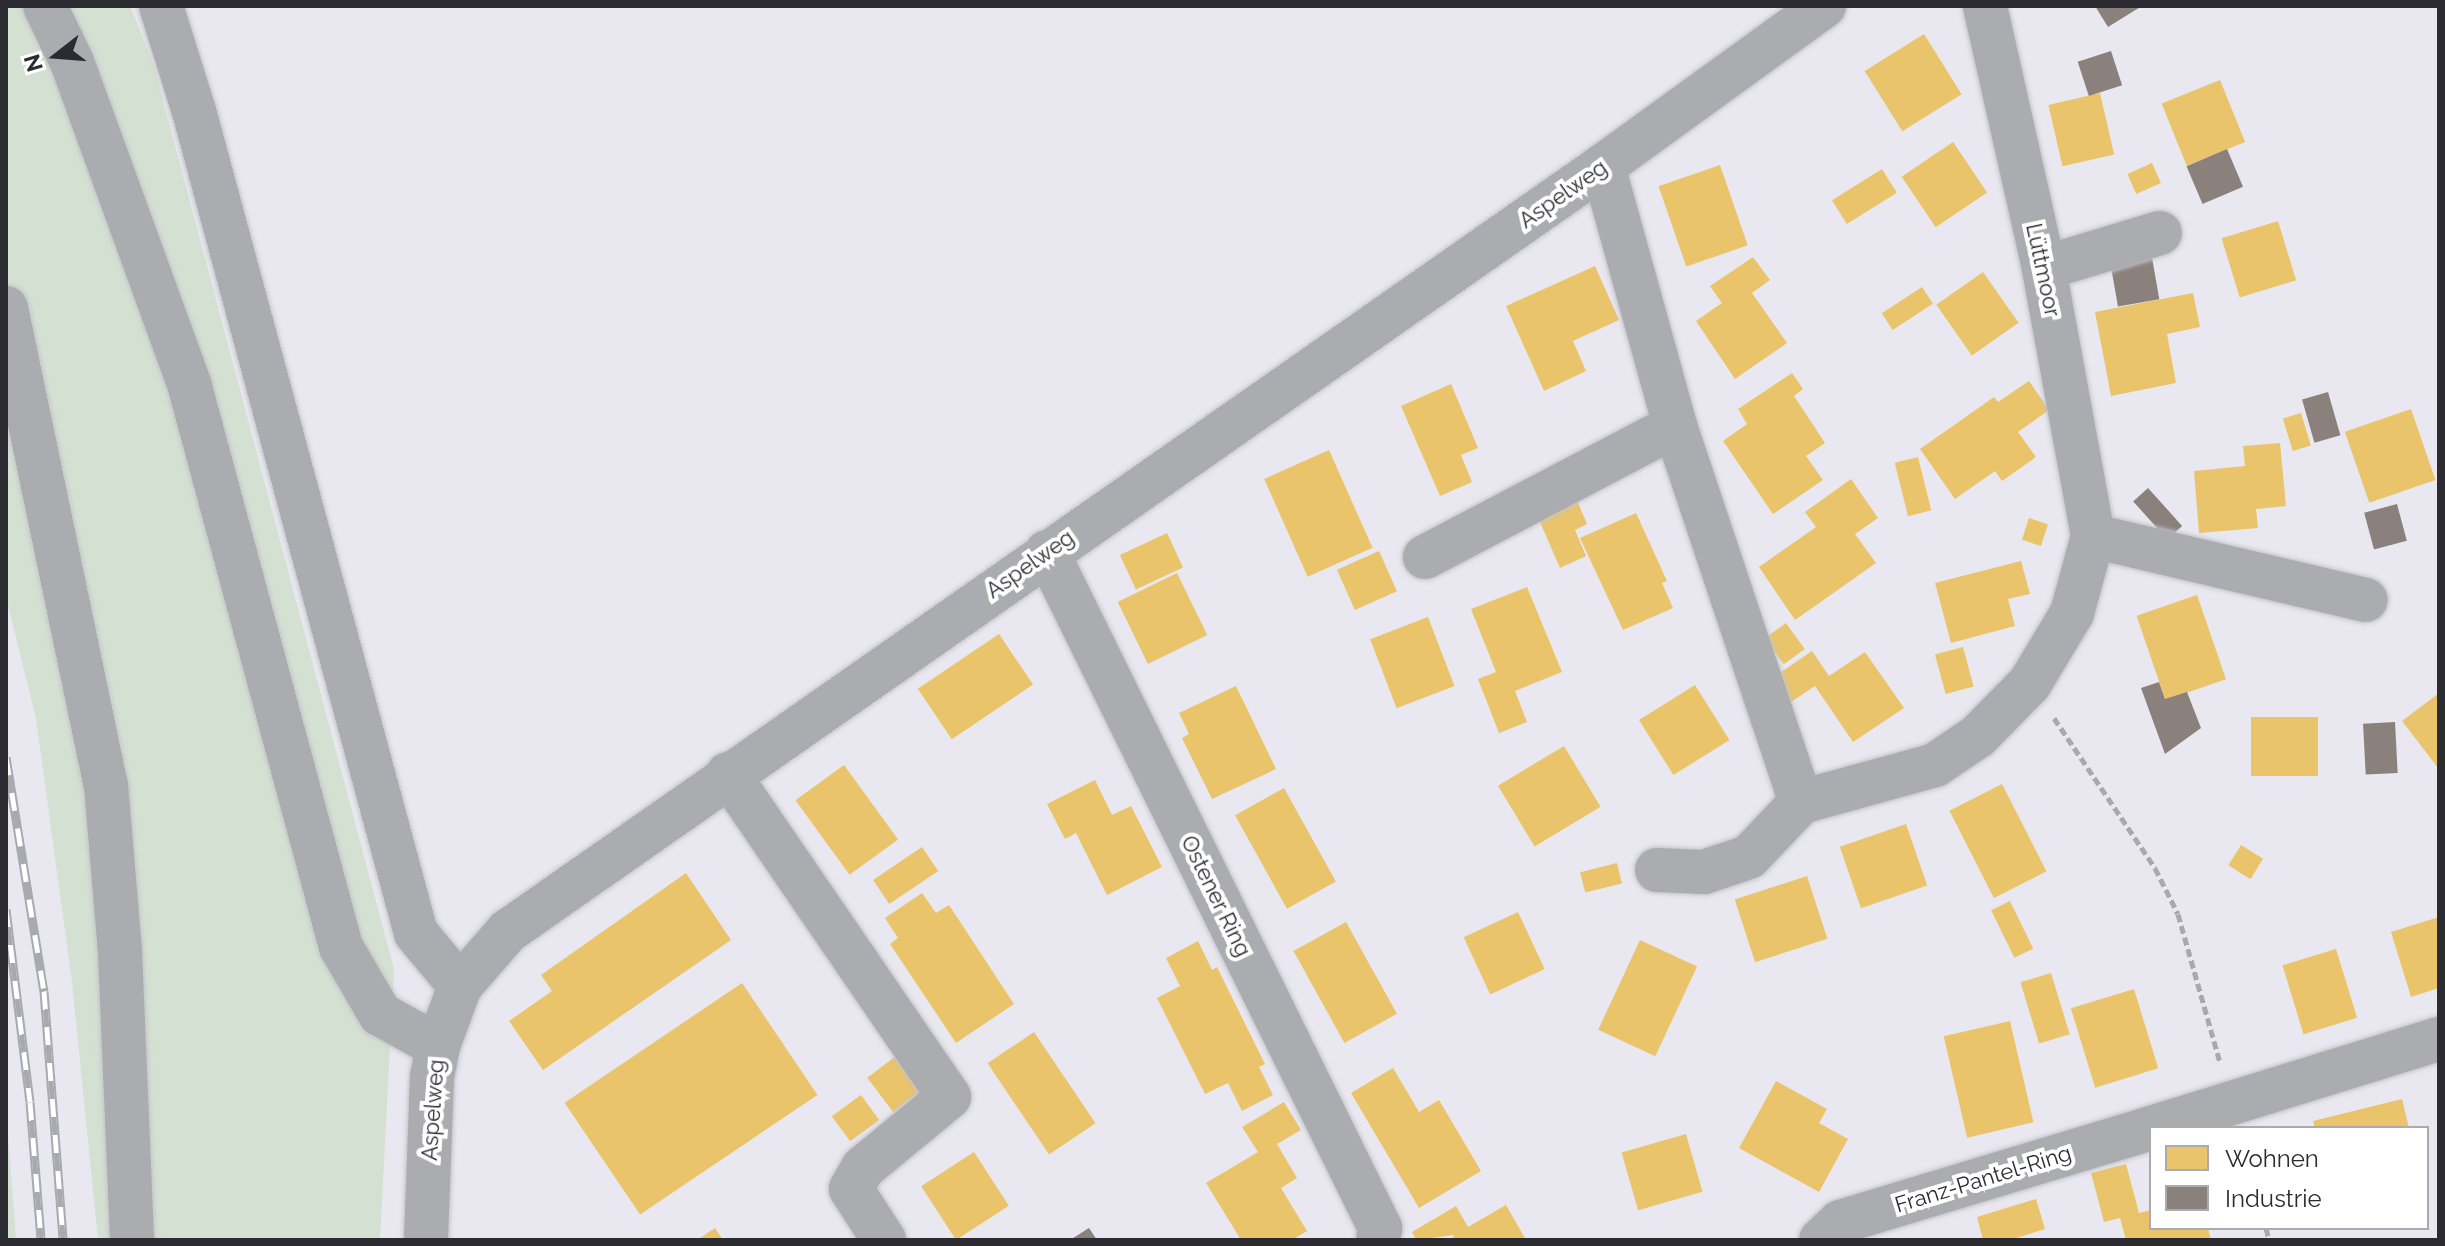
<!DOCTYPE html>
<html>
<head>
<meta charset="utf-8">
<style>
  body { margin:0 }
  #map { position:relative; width:2445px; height:1246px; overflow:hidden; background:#e9e8f0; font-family:Raleway,sans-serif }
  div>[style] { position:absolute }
  .green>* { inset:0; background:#d4e1d2 }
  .homes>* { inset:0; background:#e9c46a; transform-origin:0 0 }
  .industry>* { inset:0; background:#8a817c; transform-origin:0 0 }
  .path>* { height:5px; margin-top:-2.5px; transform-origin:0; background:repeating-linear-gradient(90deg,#a8a8ad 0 8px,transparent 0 12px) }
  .roads { filter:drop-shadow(0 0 2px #c4c3c9) drop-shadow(0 0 2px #c4c3c9) }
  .minor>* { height:44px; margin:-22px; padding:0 22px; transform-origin:22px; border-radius:22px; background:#aaacaf }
  .rail>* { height:9px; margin-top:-4.5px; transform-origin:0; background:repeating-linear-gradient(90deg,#fff 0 18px,#a9aaaf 0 36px); box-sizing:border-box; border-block:2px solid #a9aaaf }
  span { translate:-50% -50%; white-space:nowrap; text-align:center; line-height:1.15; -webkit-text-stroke:8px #fff; paint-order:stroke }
  .street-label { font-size:22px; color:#2c2b31 }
  .frame { position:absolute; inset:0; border:8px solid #2c2b31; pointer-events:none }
  .legend { position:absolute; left:2149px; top:1126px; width:280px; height:104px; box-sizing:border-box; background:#fff; border:2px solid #abaaad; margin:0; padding:10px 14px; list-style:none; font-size:24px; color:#2c2b31 }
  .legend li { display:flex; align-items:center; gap:16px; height:40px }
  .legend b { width:40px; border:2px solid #abaaad }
  .north { position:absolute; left:16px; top:16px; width:80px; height:80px; -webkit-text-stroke:6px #fff; paint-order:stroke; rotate:253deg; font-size:22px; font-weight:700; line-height:32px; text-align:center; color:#2c2b31 }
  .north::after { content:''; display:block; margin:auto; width:28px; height:36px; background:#2c2b31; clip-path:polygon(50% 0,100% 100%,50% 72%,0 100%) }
</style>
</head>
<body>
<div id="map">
  <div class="green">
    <div style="clip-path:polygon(6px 6px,130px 6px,153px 63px,394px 969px,380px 1240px,98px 1240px,72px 982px,36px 719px,6px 597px)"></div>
    <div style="clip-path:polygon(6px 1106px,16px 1240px,6px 1240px)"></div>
  </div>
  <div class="homes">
    <div style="left:1924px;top:34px;width:71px;height:70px;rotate:58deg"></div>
    <div style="left:2220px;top:80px;width:67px;height:63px;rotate:68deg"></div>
    <div style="left:2100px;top:93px;width:63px;height:53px;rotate:77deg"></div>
    <div style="left:1953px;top:142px;width:61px;height:62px;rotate:56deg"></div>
    <div style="left:2152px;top:163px;width:22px;height:27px;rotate:66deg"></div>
    <div style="left:1720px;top:165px;width:85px;height:65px;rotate:71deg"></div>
    <div style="left:1882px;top:169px;width:28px;height:59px;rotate:58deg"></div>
    <div style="left:2278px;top:221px;width:62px;height:59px;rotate:73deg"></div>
    <div style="clip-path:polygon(1753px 257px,1770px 280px,1752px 293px,1787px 343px,1735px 379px,1696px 321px,1722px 303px,1710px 286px)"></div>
    <div style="clip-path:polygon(1595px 266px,1619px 320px,1573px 341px,1586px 371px,1544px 391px,1506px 306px)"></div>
    <div style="left:1983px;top:272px;width:62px;height:57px;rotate:55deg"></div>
    <div style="left:1922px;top:287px;width:20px;height:48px;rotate:57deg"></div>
    <div style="clip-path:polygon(2193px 293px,2200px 327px,2167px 334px,2176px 383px,2111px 396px,2095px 312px)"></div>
    <div style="clip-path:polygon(1792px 373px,1803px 389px,1794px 396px,1825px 443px,1806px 456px,1823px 480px,1773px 514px,1723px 441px,1747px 424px,1738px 409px)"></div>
    <div style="clip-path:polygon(2029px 381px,2049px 410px,2018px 432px,2036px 457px,2002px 481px,1995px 471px,1955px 499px,1920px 449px,1994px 397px,1998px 402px)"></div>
    <div style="clip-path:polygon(1451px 384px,1478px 448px,1461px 455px,1472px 482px,1440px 496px,1401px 406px)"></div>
    <div style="left:2411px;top:409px;width:75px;height:70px;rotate:71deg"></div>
    <div style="left:2301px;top:413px;width:34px;height:19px;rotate:73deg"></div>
    <div style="clip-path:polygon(2280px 443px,2286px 506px,2256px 509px,2258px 528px,2199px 533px,2194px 471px,2245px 466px,2243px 446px)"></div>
    <div style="left:1329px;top:450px;width:107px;height:71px;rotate:66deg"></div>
    <div style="left:1918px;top:457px;width:55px;height:24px;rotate:76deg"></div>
    <div style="clip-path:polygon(1851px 479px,1878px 518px,1855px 534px,1876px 563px,1795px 620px,1759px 567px,1816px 527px,1805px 512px)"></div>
    <div style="clip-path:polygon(1576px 498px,1587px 524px,1575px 530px,1586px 556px,1560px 568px,1537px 515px)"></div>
    <div style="clip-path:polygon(1636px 513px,1667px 581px,1662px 583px,1673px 608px,1623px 630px,1580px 538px)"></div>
    <div style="left:2029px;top:518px;width:20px;height:23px;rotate:18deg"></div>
    <div style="left:1167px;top:533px;width:38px;height:52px;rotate:65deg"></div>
    <div style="left:1379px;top:551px;width:44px;height:46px;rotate:66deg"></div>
    <div style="clip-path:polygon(2021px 561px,2030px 594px,2008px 599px,2015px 626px,1951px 643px,1935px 583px)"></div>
    <div style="left:1177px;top:573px;width:69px;height:66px;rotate:64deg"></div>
    <div style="clip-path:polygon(1527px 587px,1562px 672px,1515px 691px,1527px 722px,1499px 733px,1478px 679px,1496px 672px,1471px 609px)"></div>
    <div style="left:2197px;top:595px;width:89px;height:64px;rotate:71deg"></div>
    <div style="left:1428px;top:617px;width:74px;height:62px;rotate:69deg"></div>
    <div style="left:1786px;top:623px;width:32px;height:26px;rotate:54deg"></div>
    <div style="left:999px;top:634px;width:61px;height:98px;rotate:56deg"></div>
    <div style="left:1963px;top:647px;width:41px;height:29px;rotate:75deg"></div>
    <div style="clip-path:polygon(1812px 651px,1829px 676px,1865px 652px,1904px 708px,1853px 742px,1815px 686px,1785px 706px,1768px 681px)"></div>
    <div style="left:1695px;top:685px;width:65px;height:66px;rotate:58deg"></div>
    <div style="clip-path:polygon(1236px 686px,1276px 769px,1212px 799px,1182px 738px,1189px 734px,1179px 713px)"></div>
    <div style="clip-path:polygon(2439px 693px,2439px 769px,2402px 721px)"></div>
    <div style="left:2251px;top:717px;width:67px;height:59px"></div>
    <div style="left:1564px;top:746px;width:71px;height:77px;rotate:59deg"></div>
    <div style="left:844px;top:765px;width:92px;height:60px;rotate:54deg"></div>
    <div style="clip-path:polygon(1095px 780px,1112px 815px,1131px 806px,1162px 867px,1107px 895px,1076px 833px,1065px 839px,1047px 804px)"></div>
    <div style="left:2002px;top:784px;width:98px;height:59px;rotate:63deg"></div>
    <div style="left:1284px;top:788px;width:107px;height:56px;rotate:61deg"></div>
    <div style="left:1906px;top:824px;width:65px;height:70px;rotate:71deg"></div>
    <div style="left:2241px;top:845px;width:26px;height:24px;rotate:32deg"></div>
    <div style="left:922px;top:847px;width:29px;height:59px;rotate:56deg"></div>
    <div style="left:1617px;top:863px;width:21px;height:38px;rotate:76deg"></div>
    <div style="clip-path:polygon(686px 873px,731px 940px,543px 1070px,509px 1021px,552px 991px,541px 975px)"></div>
    <div style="left:1807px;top:876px;width:66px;height:76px;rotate:72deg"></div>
    <div style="clip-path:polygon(922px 893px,936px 913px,949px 905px,1014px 1004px,956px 1043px,890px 944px,898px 938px,885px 918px)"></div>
    <div style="left:2010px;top:901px;width:53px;height:21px;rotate:64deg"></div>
    <div style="left:1518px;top:912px;width:63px;height:60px;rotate:65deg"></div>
    <div style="clip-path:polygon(2439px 917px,2439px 988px,2411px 997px,2391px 932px)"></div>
    <div style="left:1346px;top:922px;width:105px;height:60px;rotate:61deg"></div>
    <div style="left:1640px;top:940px;width:63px;height:99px;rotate:25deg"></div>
    <div style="clip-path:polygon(1198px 941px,1212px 970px,1217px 967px,1265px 1064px,1259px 1067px,1273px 1095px,1242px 1111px,1228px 1083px,1205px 1094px,1157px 998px,1180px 986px,1166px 958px)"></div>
    <div style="left:2336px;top:949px;width:72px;height:56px;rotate:73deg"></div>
    <div style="left:2051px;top:973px;width:64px;height:32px;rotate:73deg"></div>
    <div style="left:742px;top:983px;width:135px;height:214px;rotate:56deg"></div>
    <div style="left:2134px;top:989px;width:83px;height:66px;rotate:73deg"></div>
    <div style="left:2010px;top:1021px;width:104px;height:68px;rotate:77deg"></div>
    <div style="left:1034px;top:1032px;width:110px;height:56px;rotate:56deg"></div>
    <div style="left:896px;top:1056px;width:43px;height:36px;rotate:53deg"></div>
    <div style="clip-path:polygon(1393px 1068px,1419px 1112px,1439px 1100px,1481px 1171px,1419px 1208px,1351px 1093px)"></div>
    <div style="clip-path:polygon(1776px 1081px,1827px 1109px,1819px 1123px,1848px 1139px,1819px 1192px,1739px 1148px)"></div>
    <div style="left:861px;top:1095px;width:31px;height:36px;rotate:54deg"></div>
    <div style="clip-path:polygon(2402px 1099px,2409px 1128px,2315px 1128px,2313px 1121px)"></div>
    <div style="clip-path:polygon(1284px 1102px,1301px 1130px,1277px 1144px,1297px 1178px,1281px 1188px,1307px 1231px,1292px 1240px,1241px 1240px,1206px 1183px,1258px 1152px,1242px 1127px)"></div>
    <div style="left:1686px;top:1134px;width:60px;height:67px;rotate:74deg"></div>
    <div style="left:974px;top:1152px;width:64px;height:63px;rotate:57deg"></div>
    <div style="clip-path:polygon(2126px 1164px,2139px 1213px,2151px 1210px,2151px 1228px,2208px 1228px,2211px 1240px,2126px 1240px,2120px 1218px,2104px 1222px,2091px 1173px)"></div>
    <div style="clip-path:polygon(2036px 1199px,2045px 1229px,2010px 1240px,1983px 1240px,1977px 1217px)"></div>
    <div style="clip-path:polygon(1506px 1205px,1526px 1240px,1452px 1240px,1454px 1235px,1416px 1240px,1412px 1232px,1456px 1206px,1468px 1227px)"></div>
    <div style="clip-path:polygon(715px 1228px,723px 1240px,697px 1240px)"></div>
  </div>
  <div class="industry">
    <div style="clip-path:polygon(2095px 6px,2142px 6px,2108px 27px)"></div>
    <div style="left:2111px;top:51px;width:36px;height:35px;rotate:72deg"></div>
    <div style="left:2227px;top:149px;width:41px;height:44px;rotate:67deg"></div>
    <div style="left:2151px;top:252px;width:48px;height:42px;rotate:80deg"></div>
    <div style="left:2328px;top:392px;width:45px;height:27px;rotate:74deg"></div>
    <div style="left:2148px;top:488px;width:51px;height:20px;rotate:48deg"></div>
    <div style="left:2397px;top:504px;width:38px;height:34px;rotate:75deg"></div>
    <div style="clip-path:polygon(2159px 682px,2165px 699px,2187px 692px,2201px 728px,2165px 754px,2141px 688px)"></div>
    <div style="left:2395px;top:722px;width:51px;height:32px;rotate:87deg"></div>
    <div style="clip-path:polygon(1089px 1228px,1097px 1240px,1070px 1240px)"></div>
  </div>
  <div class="path">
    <div style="left:2054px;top:718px;width:181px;rotate:56deg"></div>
    <div style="left:2155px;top:868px;width:51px;rotate:63.4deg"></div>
    <div style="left:2178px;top:914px;width:154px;rotate:74.2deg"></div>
    <div style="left:2266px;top:1228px;width:12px;rotate:76deg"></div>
  </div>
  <div class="roads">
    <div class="minor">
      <div style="left:45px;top:6px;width:62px;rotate:64.3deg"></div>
      <div style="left:72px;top:62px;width:346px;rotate:70deg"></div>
      <div style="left:190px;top:387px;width:580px;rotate:74.91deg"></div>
      <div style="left:341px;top:947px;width:78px;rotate:59.8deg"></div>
      <div style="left:380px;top:1014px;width:66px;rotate:28.9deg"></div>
      <div style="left:161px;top:6px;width:110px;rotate:72.6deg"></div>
      <div style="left:194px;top:111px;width:851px;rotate:74.89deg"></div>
      <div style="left:416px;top:933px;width:69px;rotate:50.3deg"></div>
      <div style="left:1603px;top:166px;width:270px;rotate:74.5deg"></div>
      <div style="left:1675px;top:426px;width:397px;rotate:71.5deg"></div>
      <div style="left:1801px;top:802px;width:139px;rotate:-15.4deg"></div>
      <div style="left:1935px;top:765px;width:52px;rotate:-34deg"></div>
      <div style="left:1978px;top:736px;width:74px;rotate:-45.5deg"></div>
      <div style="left:2030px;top:683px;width:82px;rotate:-59deg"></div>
      <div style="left:2072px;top:613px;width:80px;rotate:-74.7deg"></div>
      <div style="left:2093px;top:536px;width:272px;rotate:-100.4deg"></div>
      <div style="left:2044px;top:268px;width:269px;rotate:-102.7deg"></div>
      <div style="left:2044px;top:268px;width:121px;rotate:-16.8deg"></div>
      <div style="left:6px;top:308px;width:487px;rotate:78.2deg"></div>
      <div style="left:106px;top:785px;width:168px;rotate:85.2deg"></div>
      <div style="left:120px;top:952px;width:288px;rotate:87.6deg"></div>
      <div style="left:2093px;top:536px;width:280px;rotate:13.2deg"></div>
      <div style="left:1047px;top:552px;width:754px;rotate:63.77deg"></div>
      <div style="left:1380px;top:1228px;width:12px;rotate:99deg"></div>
      <div style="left:1425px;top:557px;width:282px;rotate:-27.7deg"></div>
      <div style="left:728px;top:774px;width:391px;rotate:55.6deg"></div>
      <div style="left:949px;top:1097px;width:112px;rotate:140.5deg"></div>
      <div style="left:863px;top:1168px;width:24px;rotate:120deg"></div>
      <div style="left:851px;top:1189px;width:61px;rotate:57.1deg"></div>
      <div style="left:1657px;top:870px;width:47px;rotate:2.4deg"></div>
      <div style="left:1704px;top:872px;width:47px;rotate:-18.4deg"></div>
      <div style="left:1749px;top:857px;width:76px;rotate:-46.6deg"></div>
      <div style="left:2151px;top:1128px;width:301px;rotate:-17.2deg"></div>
      <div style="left:426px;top:1240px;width:163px;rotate:-87.9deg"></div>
      <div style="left:432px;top:1077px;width:32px;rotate:-79deg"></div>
      <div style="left:438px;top:1046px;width:64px;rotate:-69.9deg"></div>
      <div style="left:460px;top:986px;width:73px;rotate:-48.9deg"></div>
      <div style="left:508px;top:931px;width:1336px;rotate:-34.94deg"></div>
      <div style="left:1603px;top:166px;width:273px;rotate:-35.9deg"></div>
      <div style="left:1821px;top:1240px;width:26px;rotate:-43deg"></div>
      <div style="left:1840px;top:1222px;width:325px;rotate:-16.8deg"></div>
    </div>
  </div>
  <div class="rail">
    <div style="left:6px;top:757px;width:237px;rotate:80.8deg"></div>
    <div style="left:44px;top:991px;width:250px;rotate:85.6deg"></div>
    <div style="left:6px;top:909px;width:194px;rotate:82.9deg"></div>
    <div style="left:30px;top:1102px;width:138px;rotate:85.4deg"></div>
  </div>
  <div class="street-label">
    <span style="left:1563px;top:194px;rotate:-35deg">Aspelweg</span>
    <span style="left:2043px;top:270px;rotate:78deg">Lüttmoor</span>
    <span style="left:1030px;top:564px;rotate:-35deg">Aspelweg</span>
    <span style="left:1216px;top:896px;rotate:64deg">Ostener Ring</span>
    <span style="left:433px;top:1110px;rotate:-86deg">Aspelweg</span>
    <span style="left:1983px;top:1179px;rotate:-17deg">Franz-Pantel-Ring</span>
  </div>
  <div class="frame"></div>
  <ul class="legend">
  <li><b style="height:22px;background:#e9c46a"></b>Wohnen</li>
  <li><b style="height:22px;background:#8a817c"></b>Industrie</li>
  </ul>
  <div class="north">N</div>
</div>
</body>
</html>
